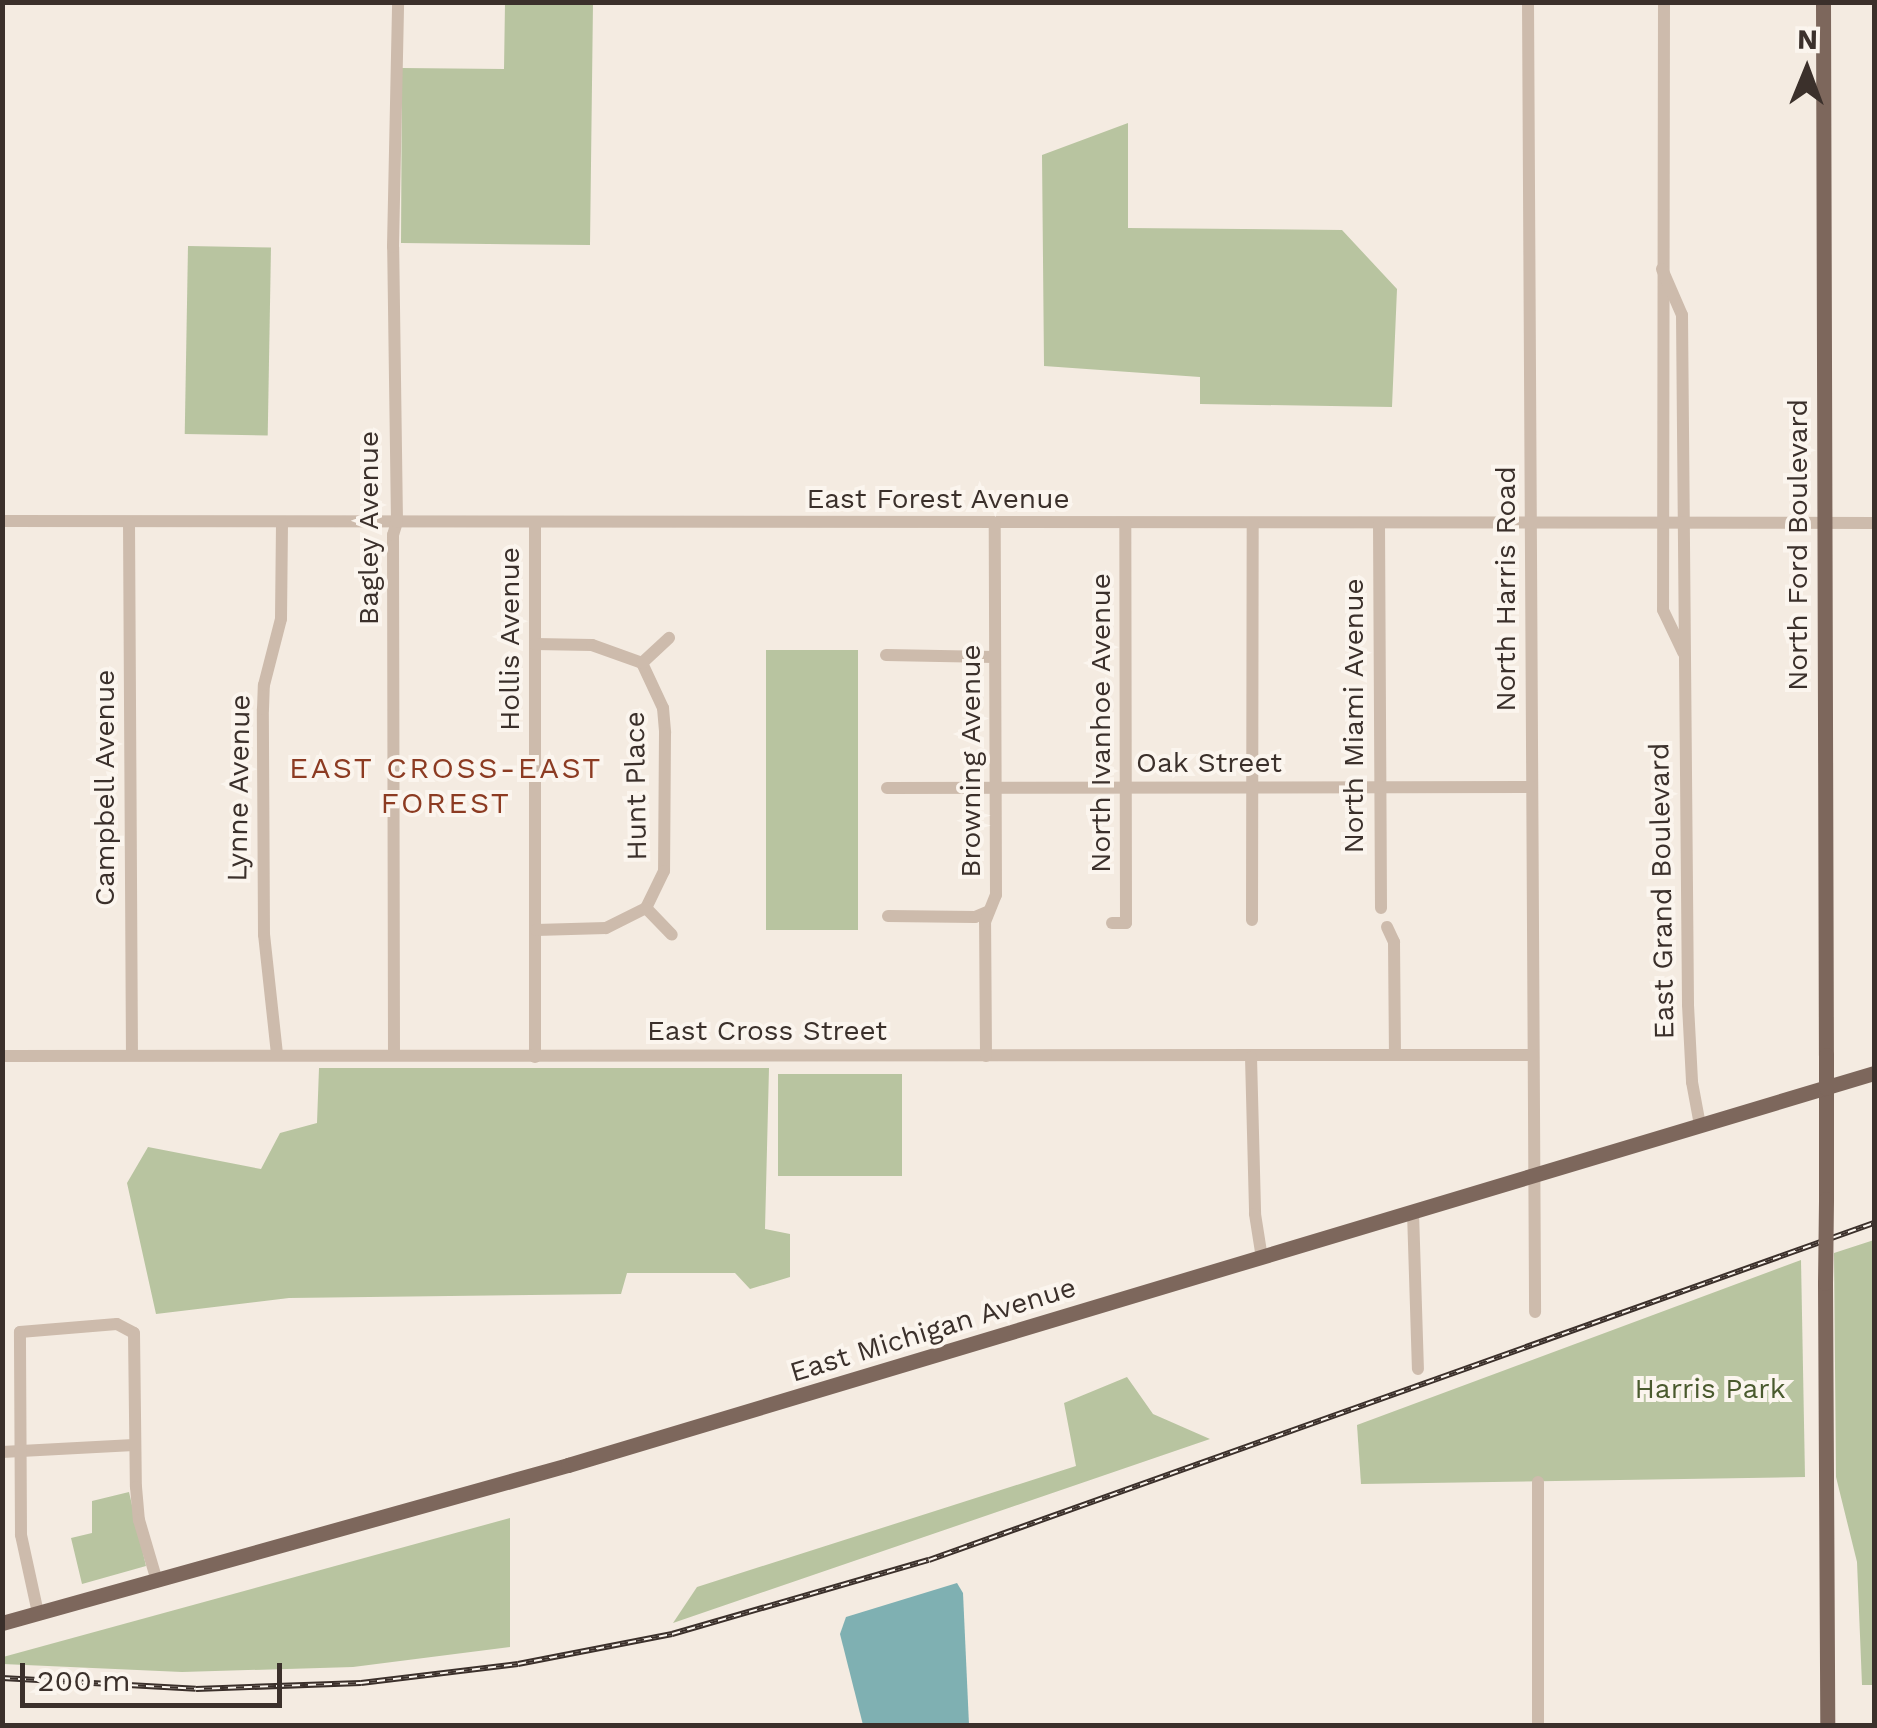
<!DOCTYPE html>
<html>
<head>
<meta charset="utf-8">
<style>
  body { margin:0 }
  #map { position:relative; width:1877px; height:1728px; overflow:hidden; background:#f4ebe1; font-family:"Work Sans",sans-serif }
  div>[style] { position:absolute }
  .green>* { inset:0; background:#b8c4a0; transform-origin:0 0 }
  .water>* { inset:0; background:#7fb0b2 }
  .minor>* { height:12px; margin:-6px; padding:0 6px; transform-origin:6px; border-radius:6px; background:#cdbbac }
  .major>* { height:15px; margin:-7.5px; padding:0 7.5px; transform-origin:7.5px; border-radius:7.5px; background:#7d675c }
  .rail>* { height:6px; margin-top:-3px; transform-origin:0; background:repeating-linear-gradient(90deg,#fbf5ee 0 8px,#3b302b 0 16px); box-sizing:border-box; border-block:2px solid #3b302b }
  .major-bridge>* { height:15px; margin:-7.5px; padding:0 7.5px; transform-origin:7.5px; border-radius:7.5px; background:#7d675c }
  span { translate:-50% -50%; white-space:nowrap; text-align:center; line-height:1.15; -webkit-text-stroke:8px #fbf5ee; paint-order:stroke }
  .street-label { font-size:28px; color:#3b302b }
  .park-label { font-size:28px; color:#4a5a2e }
  .neighbourhood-label { font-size:30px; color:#8c3b22; letter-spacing:2.5px }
  .frame { position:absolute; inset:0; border:5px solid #3b302b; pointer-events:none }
  .north { position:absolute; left:1757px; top:20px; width:100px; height:100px; -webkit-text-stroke:8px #fbf5ee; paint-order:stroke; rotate:1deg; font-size:28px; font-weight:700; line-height:40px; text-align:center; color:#3b302b }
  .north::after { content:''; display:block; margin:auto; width:35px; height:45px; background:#3b302b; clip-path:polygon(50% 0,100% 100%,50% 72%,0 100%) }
  .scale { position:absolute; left:20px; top:1663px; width:262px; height:45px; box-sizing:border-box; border:5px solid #3b302b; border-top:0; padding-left:12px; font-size:30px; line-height:35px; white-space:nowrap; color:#3b302b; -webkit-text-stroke:8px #fbf5ee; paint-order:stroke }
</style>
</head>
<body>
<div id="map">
  <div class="green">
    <div style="clip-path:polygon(505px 3px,593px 3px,590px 245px,401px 243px,402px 68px,504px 69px)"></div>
    <div style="clip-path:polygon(1128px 123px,1128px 228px,1342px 230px,1397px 289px,1392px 407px,1200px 404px,1200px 377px,1044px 366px,1042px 155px)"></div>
    <div style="left:188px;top:246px;width:83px;height:188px;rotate:1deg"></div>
    <div style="left:858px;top:650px;width:280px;height:92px;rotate:90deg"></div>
    <div style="clip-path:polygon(319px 1068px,769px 1068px,765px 1229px,790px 1234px,790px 1277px,750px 1289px,735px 1273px,627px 1273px,621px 1294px,289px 1298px,156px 1314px,127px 1183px,148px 1147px,261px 1169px,280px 1133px,317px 1123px)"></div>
    <div style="left:778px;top:1074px;width:124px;height:102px"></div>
    <div style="clip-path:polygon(1874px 1240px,1874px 1685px,1862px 1685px,1857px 1562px,1836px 1477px,1834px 1253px)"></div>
    <div style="clip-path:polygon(1801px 1260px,1805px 1477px,1361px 1484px,1357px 1425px)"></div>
    <div style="clip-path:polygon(1127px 1377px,1153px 1414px,1210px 1439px,673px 1623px,697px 1587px,1076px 1466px,1064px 1403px)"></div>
    <div style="clip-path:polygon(129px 1492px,146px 1566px,82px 1584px,71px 1538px,92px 1533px,92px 1501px)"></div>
    <div style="clip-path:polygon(510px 1518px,510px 1647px,353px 1667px,182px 1672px,3px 1664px,3px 1657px)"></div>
  </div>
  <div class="water">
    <div style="clip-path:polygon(957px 1583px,963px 1593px,969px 1725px,863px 1725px,840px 1634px,846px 1617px)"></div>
  </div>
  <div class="minor">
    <div style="left:1528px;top:2px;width:1310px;rotate:89.69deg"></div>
    <div style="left:1664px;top:2px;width:608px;rotate:90.09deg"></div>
    <div style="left:1663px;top:610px;width:47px;rotate:64.5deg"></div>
    <div style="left:1662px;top:269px;width:50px;rotate:66.5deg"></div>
    <div style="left:1682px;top:315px;width:690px;rotate:89.5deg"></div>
    <div style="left:1688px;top:1005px;width:77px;rotate:87deg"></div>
    <div style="left:1692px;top:1082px;width:44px;rotate:79.5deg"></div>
    <div style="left:2px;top:521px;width:1872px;rotate:0.06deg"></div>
    <div style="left:129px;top:522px;width:532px;rotate:89.68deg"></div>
    <div style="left:535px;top:522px;width:535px;rotate:90deg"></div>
    <div style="left:1379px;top:524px;width:384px;rotate:89.7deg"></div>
    <div style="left:535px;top:644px;width:57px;rotate:1deg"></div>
    <div style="left:592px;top:645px;width:53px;rotate:19.8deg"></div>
    <div style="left:642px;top:663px;width:50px;rotate:65deg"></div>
    <div style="left:663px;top:708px;width:25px;rotate:85deg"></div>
    <div style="left:665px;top:733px;width:138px;rotate:90.4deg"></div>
    <div style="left:664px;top:871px;width:41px;rotate:115.9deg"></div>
    <div style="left:646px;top:908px;width:45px;rotate:153.4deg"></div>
    <div style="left:606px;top:928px;width:70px;rotate:178.4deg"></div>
    <div style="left:886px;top:655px;width:108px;rotate:1.1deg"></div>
    <div style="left:642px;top:663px;width:37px;rotate:-43deg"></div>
    <div style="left:887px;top:788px;width:645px;rotate:-0.09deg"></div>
    <div style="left:646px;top:908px;width:37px;rotate:46deg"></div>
    <div style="left:888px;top:916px;width:87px;rotate:0.7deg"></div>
    <div style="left:975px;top:917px;width:13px;rotate:-23deg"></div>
    <div style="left:1252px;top:920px;width:397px;rotate:-89.9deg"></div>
    <div style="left:1112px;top:923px;width:14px"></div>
    <div style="left:1126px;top:923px;width:400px;rotate:-90.1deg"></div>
    <div style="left:1387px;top:927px;width:17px;rotate:65deg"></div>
    <div style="left:1394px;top:942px;width:113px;rotate:89.5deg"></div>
    <div style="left:277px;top:1054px;width:120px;rotate:-96.2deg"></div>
    <div style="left:264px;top:935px;width:226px;rotate:-90.3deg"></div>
    <div style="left:263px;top:709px;width:24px;rotate:-88deg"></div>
    <div style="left:264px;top:685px;width:68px;rotate:-75.6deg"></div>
    <div style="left:281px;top:619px;width:96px;rotate:-89.4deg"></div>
    <div style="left:394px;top:1054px;width:519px;rotate:-90.11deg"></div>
    <div style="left:393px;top:535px;width:14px;rotate:-73deg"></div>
    <div style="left:397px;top:522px;width:275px;rotate:-90.8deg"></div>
    <div style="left:393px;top:247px;width:245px;rotate:-88.8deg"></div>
    <div style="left:2px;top:1056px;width:1531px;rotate:-0.04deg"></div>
    <div style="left:986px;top:1056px;width:134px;rotate:-90.4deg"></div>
    <div style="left:985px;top:922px;width:29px;rotate:-68deg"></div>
    <div style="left:996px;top:895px;width:371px;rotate:-90.2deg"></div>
    <div style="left:1251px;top:1057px;width:157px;rotate:88.5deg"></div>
    <div style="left:1255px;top:1214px;width:45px;rotate:81deg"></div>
    <div style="left:1413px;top:1212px;width:157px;rotate:88.2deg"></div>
    <div style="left:2px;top:1452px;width:132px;rotate:-3deg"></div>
    <div style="left:38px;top:1613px;width:80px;rotate:-102.3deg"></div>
    <div style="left:21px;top:1535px;width:203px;rotate:-90.3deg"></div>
    <div style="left:20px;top:1332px;width:97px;rotate:-4.7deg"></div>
    <div style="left:117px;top:1324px;width:19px;rotate:28deg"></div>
    <div style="left:134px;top:1333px;width:154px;rotate:89.3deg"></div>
    <div style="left:136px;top:1487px;width:33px;rotate:85deg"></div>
    <div style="left:139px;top:1520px;width:64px;rotate:73.6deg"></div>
    <div style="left:1538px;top:1726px;width:244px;rotate:-90deg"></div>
  </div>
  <div class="major">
    <div style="left:1823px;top:2px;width:1053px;rotate:89.84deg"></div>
    <div style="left:1826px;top:1199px;width:111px;rotate:-90deg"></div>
    <div style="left:1825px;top:1283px;width:443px;rotate:89.7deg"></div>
    <div style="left:2px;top:1623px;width:588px;rotate:-15.6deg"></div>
    <div style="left:568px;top:1465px;width:1364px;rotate:-16.71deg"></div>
  </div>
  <div class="rail">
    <div style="left:2px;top:1678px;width:194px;rotate:3.2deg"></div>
    <div style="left:196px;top:1689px;width:165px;rotate:-2.1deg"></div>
    <div style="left:361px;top:1683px;width:158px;rotate:-6.9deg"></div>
    <div style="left:518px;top:1664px;width:157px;rotate:-11deg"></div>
    <div style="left:672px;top:1634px;width:267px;rotate:-16.1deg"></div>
    <div style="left:929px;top:1560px;width:1003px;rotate:-19.63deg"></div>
  </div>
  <div class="major-bridge">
    <div style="left:1826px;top:1055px;width:33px;rotate:90deg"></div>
    <div style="left:1825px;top:1283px;width:84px;rotate:-89.3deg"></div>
  </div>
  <div class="street-label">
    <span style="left:938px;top:499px">East Forest Avenue</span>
    <span style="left:369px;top:528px;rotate:-90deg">Bagley Avenue</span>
    <span style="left:1798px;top:545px;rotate:-90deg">North Ford Boulevard</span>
    <span style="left:1506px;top:589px;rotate:-90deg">North Harris Road</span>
    <span style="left:510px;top:639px;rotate:-90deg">Hollis Avenue</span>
    <span style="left:1354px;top:716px;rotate:-90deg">North Miami Avenue</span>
    <span style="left:1101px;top:723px;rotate:-90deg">North Ivanhoe Avenue</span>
    <span style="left:971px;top:761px;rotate:-90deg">Browning Avenue</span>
    <span style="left:1209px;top:763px">Oak Street</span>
    <span style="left:636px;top:786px;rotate:-91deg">Hunt Place</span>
    <span style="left:105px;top:788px;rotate:-90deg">Campbell Avenue</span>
    <span style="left:239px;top:788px;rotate:-89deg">Lynne Avenue</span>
    <span style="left:1662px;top:891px;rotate:-91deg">East Grand Boulevard</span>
    <span style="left:767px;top:1031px">East Cross Street</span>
    <span style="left:933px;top:1330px;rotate:-17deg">East Michigan Avenue</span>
  </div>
  <div class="park-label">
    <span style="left:1710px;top:1389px">Harris Park</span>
  </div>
  <div class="neighbourhood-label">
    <span style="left:446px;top:785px">EAST CROSS-EAST<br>FOREST</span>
  </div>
  <div class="frame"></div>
  <div class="north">N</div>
  <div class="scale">200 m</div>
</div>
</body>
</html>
